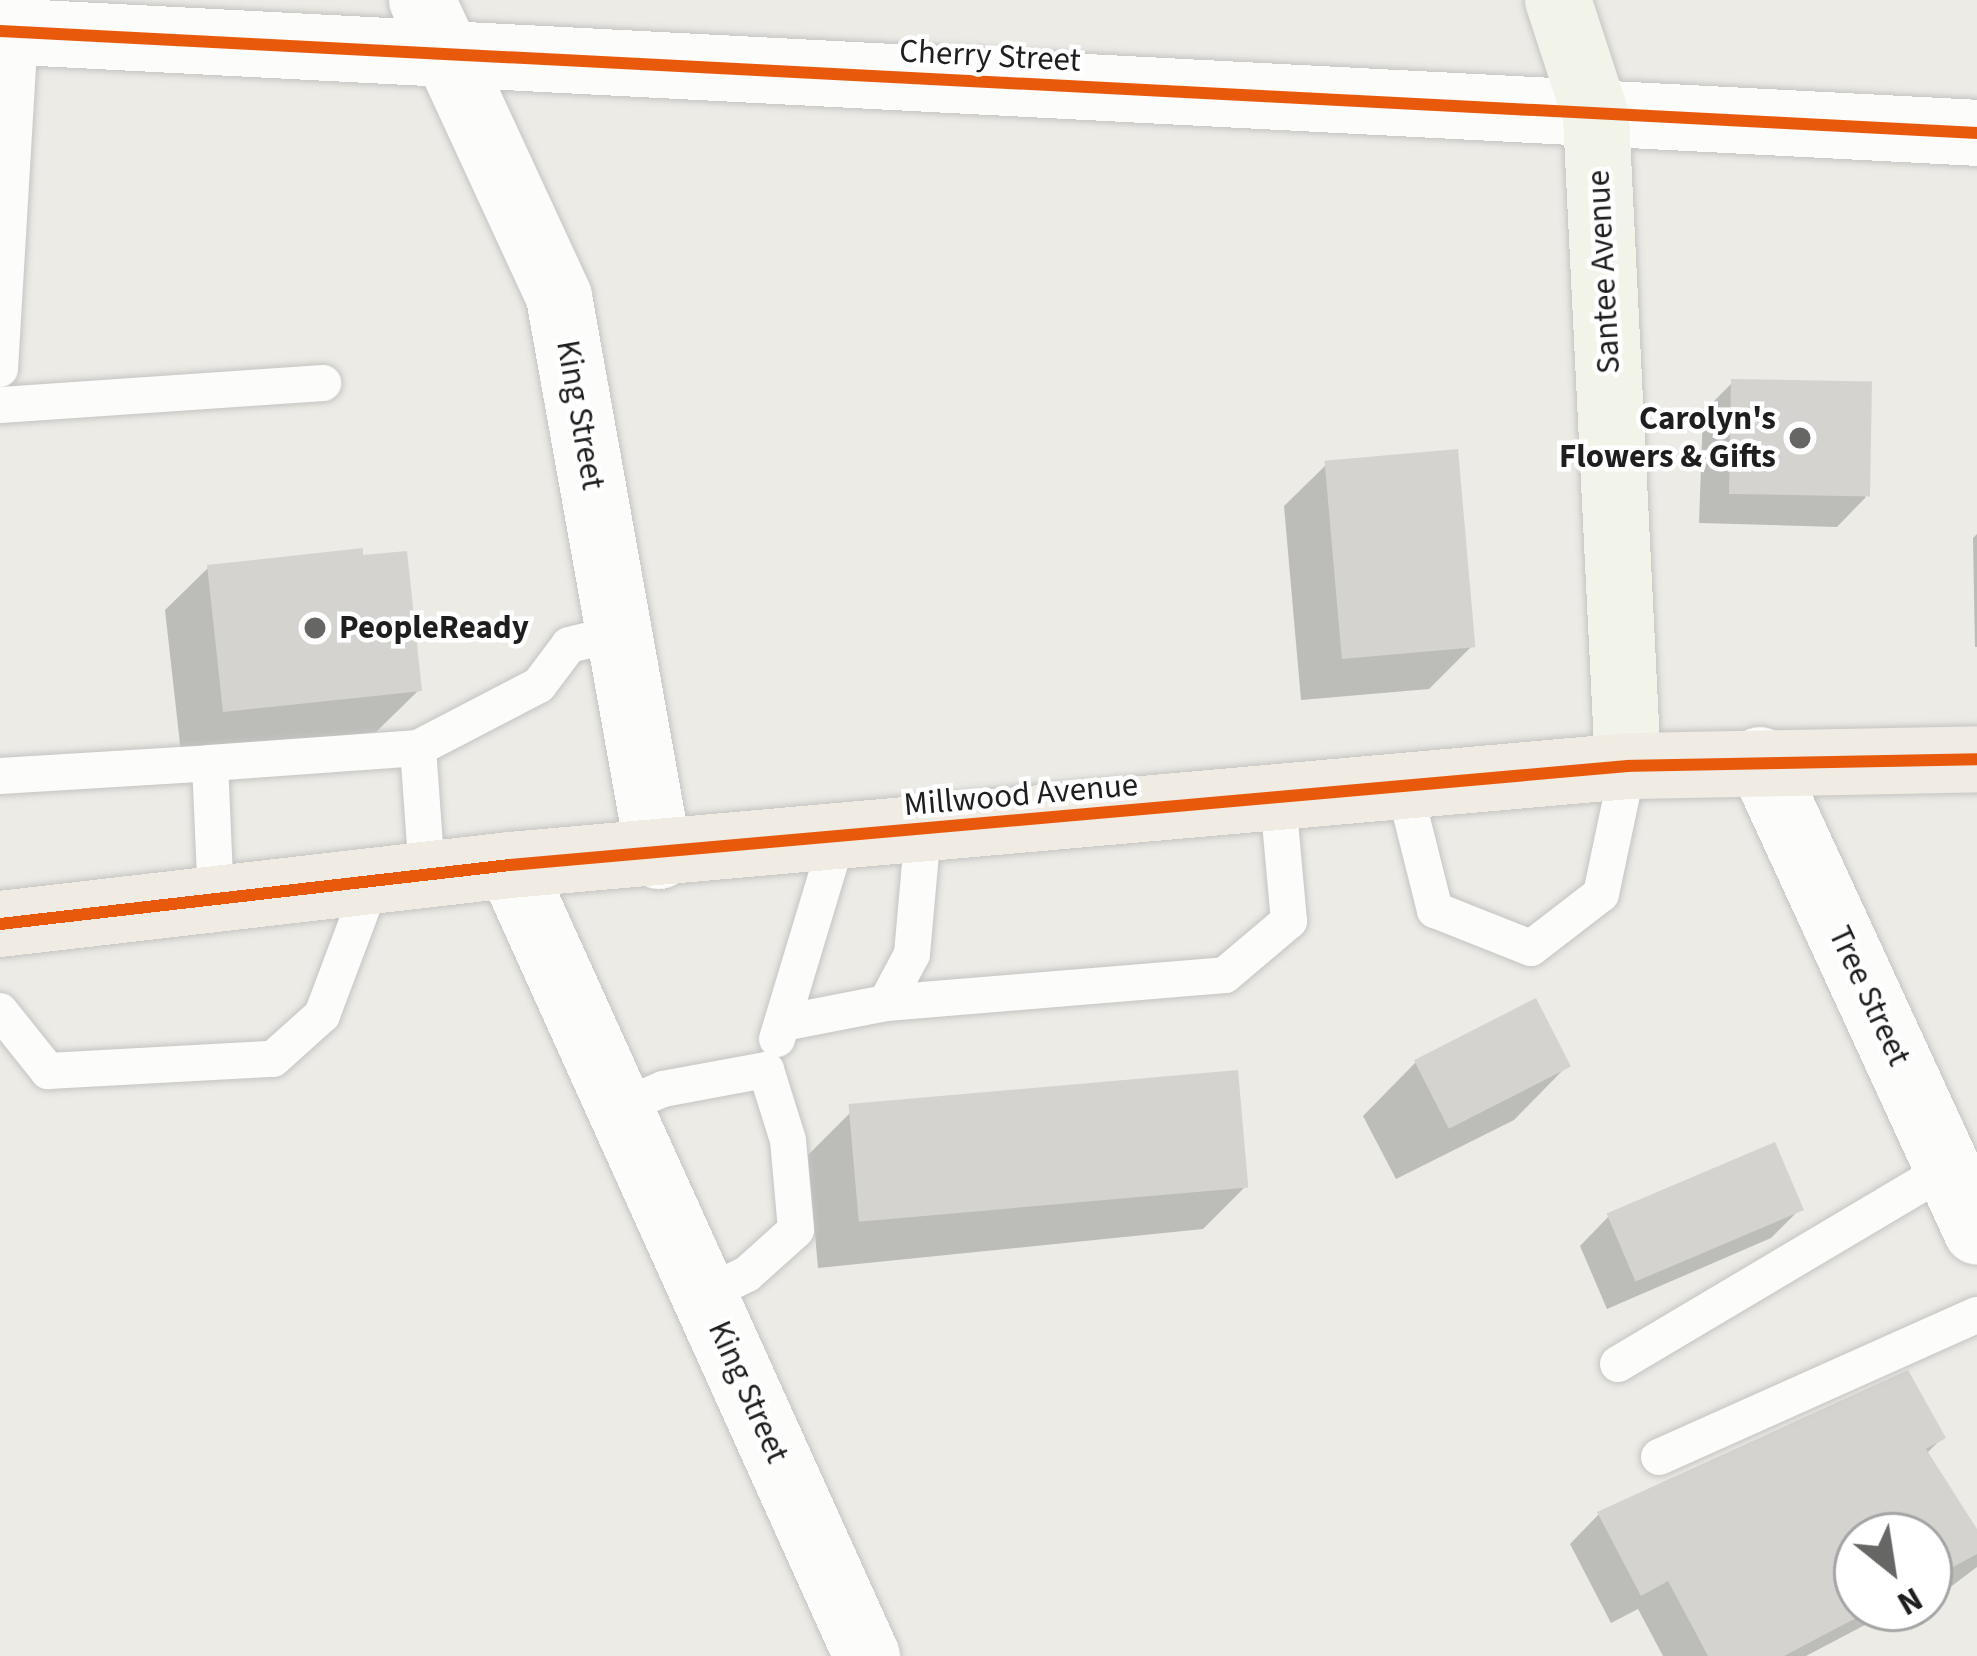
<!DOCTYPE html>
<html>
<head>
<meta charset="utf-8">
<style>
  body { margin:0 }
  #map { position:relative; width:1977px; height:1656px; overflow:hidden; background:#ecebe6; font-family:"Source Sans 3",sans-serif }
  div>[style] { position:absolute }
  .shadow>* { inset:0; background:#0003 }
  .building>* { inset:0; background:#d4d3cf; transform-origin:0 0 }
  .roads { filter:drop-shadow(0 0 3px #c5c4c2) drop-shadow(0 0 3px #c5c4c2) }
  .lane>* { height:36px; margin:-18px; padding:0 18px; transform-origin:18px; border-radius:18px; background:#fcfcfb }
  .street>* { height:66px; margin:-33px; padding:0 33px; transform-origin:33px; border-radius:33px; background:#fcfcfb }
  .secondary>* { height:66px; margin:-33px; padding:0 33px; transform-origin:33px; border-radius:33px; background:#f2f4e9 }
  .primary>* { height:66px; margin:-33px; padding:0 33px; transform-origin:33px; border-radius:33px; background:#f1ece3 }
  .cycleway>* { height:12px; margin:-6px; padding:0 6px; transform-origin:6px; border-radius:6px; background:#e8590c }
  .dots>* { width:33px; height:33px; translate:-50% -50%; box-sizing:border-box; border:6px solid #fff; border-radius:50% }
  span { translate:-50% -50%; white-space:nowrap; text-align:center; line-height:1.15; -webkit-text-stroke:9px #fff; paint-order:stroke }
  .street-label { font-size:33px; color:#1e1e1e }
  .poi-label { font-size:33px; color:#1e1e1e; font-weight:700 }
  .right { translate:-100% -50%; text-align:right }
  .left { translate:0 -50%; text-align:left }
  .north { position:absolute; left:1833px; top:1512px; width:120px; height:120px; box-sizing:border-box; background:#fff; border:3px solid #a5a5a5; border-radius:50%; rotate:150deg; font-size:33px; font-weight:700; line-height:48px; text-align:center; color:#1e1e1e }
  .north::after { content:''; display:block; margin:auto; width:42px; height:54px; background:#666664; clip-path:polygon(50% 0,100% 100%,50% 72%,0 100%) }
</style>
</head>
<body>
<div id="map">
  <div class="shadow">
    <div style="clip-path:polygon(1733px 382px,1866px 497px,1837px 527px,1699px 523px,1703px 412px)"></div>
    <div style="clip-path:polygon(1327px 464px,1472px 646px,1429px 689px,1301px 700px,1284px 506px)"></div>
    <div style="clip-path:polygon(1977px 534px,1977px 647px,1975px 647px,1973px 538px)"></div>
    <div style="clip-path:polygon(208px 568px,419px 690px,376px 732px,181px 753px,165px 610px)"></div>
    <div style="clip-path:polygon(1416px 1062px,1567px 1066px,1514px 1120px,1396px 1179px,1363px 1116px)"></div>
    <div style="clip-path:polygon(851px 1112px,1246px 1186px,1203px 1229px,818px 1268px,808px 1155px)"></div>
    <div style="clip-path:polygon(1800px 1209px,1771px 1238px,1607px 1309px,1580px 1246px,1609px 1216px)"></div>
    <div style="clip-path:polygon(1942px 1438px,1926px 1454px,1977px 1535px,1977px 1567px,1929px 1603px,1929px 1536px,1857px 1536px,1857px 1608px,1921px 1608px,1889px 1628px,1882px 1616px,1806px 1656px,1663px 1656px,1638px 1609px,1611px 1623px,1570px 1544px,1599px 1514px)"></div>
  </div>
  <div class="building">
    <div style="left:1731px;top:379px;width:141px;height:115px;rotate:1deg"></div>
    <div style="left:1458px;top:449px;width:199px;height:134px;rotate:85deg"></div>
    <div style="clip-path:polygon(363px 548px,363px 555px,407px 551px,422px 691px,223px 712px,207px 565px)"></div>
    <div style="left:1536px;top:998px;width:77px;height:137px;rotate:63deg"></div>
    <div style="left:1238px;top:1070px;width:118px;height:391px;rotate:85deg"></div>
    <div style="left:1775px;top:1142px;width:74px;height:183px;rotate:67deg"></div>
    <div style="clip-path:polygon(1908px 1370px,1946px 1438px,1926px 1449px,1977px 1529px,1977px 1554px,1929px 1580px,1929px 1536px,1857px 1536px,1857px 1608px,1875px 1608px,1784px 1656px,1708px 1656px,1668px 1581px,1641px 1596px,1597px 1512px)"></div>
  </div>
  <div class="roads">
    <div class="lane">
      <div style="left:0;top:369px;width:338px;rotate:-86.6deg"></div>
      <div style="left:0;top:405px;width:324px;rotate:-3.9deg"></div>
      <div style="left:418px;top:748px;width:136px;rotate:-27.5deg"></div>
      <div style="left:539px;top:685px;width:50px;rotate:-53.1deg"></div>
      <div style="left:569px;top:645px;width:51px;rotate:-13.5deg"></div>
      <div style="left:210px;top:763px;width:209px;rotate:-4.1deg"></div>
      <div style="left:418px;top:748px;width:127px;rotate:85.9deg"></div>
      <div style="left:0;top:776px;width:210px;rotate:-3.5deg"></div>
      <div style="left:210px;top:763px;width:137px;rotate:87.5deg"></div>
      <div style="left:1404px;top:787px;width:127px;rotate:75.9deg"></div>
      <div style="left:1435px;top:910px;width:103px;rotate:21.6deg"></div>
      <div style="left:1531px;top:948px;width:88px;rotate:-37.6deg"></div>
      <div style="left:1601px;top:894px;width:131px;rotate:-78.1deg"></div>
      <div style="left:886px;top:1003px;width:340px;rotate:-4.7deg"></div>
      <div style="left:1225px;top:975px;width:84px;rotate:-40.2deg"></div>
      <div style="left:1289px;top:921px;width:122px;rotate:-95.2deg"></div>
      <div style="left:0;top:1011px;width:77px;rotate:51.3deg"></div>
      <div style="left:48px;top:1071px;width:225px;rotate:-3.1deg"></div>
      <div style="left:273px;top:1059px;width:66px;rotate:-41.9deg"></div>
      <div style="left:322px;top:1015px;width:142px;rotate:-69.4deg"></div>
      <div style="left:783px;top:1023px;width:105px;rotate:-11deg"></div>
      <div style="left:886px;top:1003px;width:55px;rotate:-62deg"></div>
      <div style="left:912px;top:954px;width:123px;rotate:-84.9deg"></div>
      <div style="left:777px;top:1039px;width:208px;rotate:-73.2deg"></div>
      <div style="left:619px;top:1108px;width:48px;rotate:-23.4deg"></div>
      <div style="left:663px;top:1089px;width:105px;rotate:-10.5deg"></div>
      <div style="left:766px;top:1070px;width:73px;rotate:72.6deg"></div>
      <div style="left:788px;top:1140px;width:90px;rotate:84.9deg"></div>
      <div style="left:796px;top:1230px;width:66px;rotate:138.1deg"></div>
      <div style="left:747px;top:1274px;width:48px;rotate:154deg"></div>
      <div style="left:1618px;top:1364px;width:384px;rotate:-30.7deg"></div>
      <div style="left:1659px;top:1457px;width:348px;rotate:-24.1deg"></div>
    </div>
    <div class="street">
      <div style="left:422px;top:0;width:327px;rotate:65.2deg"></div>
      <div style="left:559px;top:297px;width:568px;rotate:79.86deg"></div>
      <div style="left:0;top:31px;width:1980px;rotate:2.95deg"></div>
      <div style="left:1760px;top:760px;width:519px;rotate:65.31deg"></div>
      <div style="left:510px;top:865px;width:868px;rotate:65.71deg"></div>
    </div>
    <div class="secondary">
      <div style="left:1558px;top:0;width:122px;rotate:71.9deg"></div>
      <div style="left:1596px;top:116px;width:651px;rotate:87.18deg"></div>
    </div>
    <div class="primary">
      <div style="left:0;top:924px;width:513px;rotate:-6.6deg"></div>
      <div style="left:510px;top:865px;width:1122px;rotate:-5.06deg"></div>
      <div style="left:1628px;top:766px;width:349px;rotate:-1.1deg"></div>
    </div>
  </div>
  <div class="cycleway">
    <div style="left:0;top:31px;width:1980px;rotate:2.95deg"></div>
    <div style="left:0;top:924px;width:513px;rotate:-6.6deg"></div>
    <div style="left:510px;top:865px;width:1122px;rotate:-5.06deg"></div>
    <div style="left:1628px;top:766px;width:349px;rotate:-1.1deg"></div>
  </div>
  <div class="dots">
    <div style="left:1800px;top:438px;background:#666664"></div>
    <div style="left:315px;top:628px;background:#666664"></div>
  </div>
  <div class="street-label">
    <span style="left:990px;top:56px;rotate:3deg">Cherry Street</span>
    <span style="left:1604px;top:272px;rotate:-93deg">Santee Avenue</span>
    <span style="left:580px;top:415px;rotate:80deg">King Street</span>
    <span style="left:1021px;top:795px;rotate:-5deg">Millwood Avenue</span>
    <span style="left:1869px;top:996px;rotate:65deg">Tree Street</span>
    <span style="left:748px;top:1392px;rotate:66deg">King Street</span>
  </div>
  <div class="poi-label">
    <span class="right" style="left:1776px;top:438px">Carolyn's<br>Flowers &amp; Gifts</span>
    <span class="left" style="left:339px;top:628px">PeopleReady</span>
  </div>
  <div class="north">N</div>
</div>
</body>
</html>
